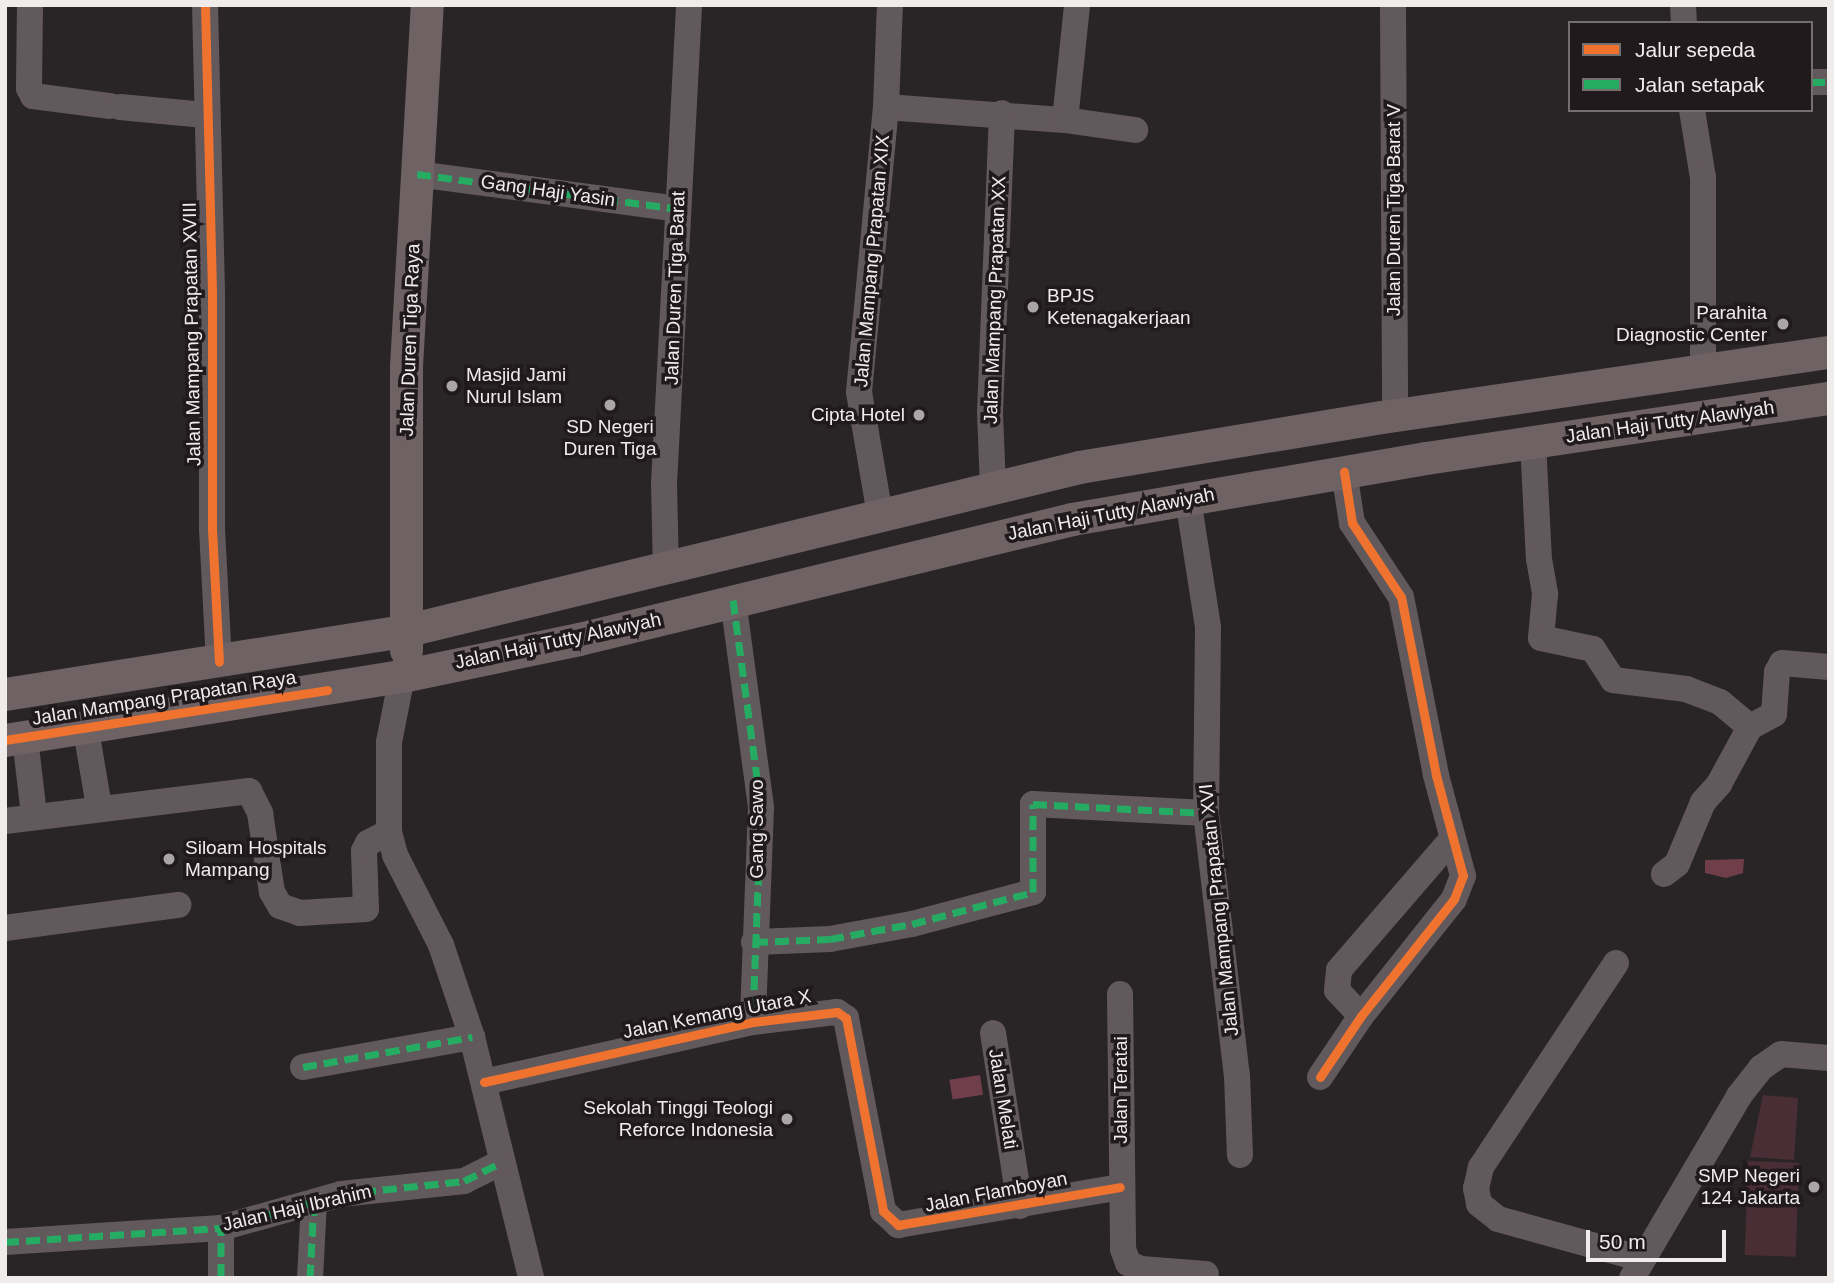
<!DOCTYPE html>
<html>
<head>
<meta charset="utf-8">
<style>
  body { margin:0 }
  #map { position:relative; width:1834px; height:1283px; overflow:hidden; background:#292526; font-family:Arial,sans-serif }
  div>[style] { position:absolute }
  .green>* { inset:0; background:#4a2e35; transform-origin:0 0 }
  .water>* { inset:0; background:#703d4a; transform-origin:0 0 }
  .minor>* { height:26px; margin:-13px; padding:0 13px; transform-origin:13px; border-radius:13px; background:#62595c }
  .major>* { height:33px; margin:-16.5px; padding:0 16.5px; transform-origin:16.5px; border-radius:16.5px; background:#6e6265 }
  .quiet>* { height:7px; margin-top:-3.5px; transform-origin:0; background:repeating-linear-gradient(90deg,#26ab63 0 14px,transparent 0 21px) }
  .cycleway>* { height:9px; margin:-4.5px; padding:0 4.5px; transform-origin:4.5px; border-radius:4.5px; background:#ef722f }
  .dots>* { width:19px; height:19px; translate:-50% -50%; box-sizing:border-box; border:4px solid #211a1c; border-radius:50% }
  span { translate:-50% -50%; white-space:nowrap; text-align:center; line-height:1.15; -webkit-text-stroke:7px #211a1c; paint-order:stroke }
  .street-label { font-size:19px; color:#f0ecec }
  .poi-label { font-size:19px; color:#f0ecec }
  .left { translate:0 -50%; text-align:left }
  .right { translate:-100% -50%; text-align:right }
  .frame { position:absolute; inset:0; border:7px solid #f0ecec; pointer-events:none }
  .legend { position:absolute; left:1568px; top:21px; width:245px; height:91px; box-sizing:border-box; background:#211a1c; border:2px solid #746e6f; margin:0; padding:9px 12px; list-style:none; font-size:21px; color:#f0ecec }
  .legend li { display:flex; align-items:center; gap:14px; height:35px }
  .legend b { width:35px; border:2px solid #746e6f }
  .scale { position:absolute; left:1586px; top:1230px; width:140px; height:32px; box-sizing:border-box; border:4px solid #f0ecec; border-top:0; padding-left:9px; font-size:21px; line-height:24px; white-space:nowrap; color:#f0ecec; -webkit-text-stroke:5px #211a1c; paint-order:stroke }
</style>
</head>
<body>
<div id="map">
  <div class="green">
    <div style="clip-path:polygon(1763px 1095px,1798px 1098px,1794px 1160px,1750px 1157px)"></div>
    <div style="left:1748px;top:1161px;width:51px;height:94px;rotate:2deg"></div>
  </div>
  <div class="water">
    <div style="clip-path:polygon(1744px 859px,1743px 873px,1726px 878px,1705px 873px,1705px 860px)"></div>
    <div style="left:980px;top:1075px;width:20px;height:31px;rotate:81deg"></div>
  </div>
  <div class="minor">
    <div style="left:30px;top:5px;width:83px;rotate:90.7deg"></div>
    <div style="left:29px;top:88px;width:9px;rotate:63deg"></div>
    <div style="left:33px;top:96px;width:78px;rotate:7.4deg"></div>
    <div style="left:205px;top:5px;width:286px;rotate:88.6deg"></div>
    <div style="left:212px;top:291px;width:238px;rotate:90deg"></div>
    <div style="left:212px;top:529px;width:133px;rotate:87deg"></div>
    <div style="left:1393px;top:5px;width:410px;rotate:89.7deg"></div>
    <div style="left:1683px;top:5px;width:18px;rotate:87deg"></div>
    <div style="left:1811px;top:82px;width:18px"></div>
    <div style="left:120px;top:107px;width:85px;rotate:5.4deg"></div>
    <div style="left:886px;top:107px;width:179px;rotate:4.2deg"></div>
    <div style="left:1065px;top:120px;width:116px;rotate:-84deg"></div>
    <div style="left:1692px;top:110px;width:69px;rotate:80.8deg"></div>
    <div style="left:1703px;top:178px;width:191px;rotate:90deg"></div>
    <div style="left:1065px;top:120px;width:71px;rotate:8.1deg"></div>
    <div style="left:417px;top:174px;width:263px;rotate:7.6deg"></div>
    <div style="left:1533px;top:442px;width:117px;rotate:87.1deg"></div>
    <div style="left:1539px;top:559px;width:36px;rotate:80deg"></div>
    <div style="left:1545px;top:594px;width:44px;rotate:95.2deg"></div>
    <div style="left:1541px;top:638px;width:53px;rotate:11.9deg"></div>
    <div style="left:1593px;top:649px;width:37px;rotate:57deg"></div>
    <div style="left:1613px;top:680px;width:74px;rotate:7deg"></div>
    <div style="left:1686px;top:689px;width:36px;rotate:21deg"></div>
    <div style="left:1720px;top:702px;width:39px;rotate:40deg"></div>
    <div style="left:993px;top:488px;width:76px;rotate:-92.3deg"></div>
    <div style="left:990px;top:412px;width:299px;rotate:-87.7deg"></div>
    <div style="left:1188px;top:499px;width:130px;rotate:81.1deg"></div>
    <div style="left:1208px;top:627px;width:186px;rotate:90.6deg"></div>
    <div style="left:1206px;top:813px;width:264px;rotate:83.3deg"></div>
    <div style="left:1237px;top:1075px;width:80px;rotate:87.9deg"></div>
    <div style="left:880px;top:515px;width:125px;rotate:-99.7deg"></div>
    <div style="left:859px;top:392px;width:286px;rotate:-84.6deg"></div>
    <div style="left:886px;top:107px;width:102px;rotate:-87.8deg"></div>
    <div style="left:666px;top:571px;width:87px;rotate:-91.3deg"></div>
    <div style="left:664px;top:484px;width:480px;rotate:-87deg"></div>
    <div style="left:733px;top:600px;width:210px;rotate:82.3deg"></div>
    <div style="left:761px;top:808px;width:210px;rotate:92.2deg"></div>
    <div style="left:402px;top:676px;width:67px;rotate:101.1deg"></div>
    <div style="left:389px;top:742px;width:90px;rotate:90deg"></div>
    <div style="left:389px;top:832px;width:24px;rotate:75deg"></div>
    <div style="left:395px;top:855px;width:101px;rotate:62.9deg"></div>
    <div style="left:441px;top:945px;width:97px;rotate:71.4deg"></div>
    <div style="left:472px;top:1037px;width:248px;rotate:76.2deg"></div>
    <div style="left:86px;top:730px;width:78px;rotate:80.4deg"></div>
    <div style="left:25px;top:738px;width:78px;rotate:83.3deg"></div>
    <div style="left:5px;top:821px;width:246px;rotate:-7deg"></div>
    <div style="left:249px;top:791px;width:25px;rotate:63deg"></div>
    <div style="left:260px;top:813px;width:80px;rotate:81.4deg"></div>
    <div style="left:272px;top:892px;width:16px;rotate:60deg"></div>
    <div style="left:280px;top:906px;width:21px;rotate:19deg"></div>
    <div style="left:300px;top:913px;width:66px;rotate:-3.5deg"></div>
    <div style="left:366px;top:909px;width:58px;rotate:-92deg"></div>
    <div style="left:364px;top:851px;width:9px;rotate:-63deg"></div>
    <div style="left:368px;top:843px;width:24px;rotate:-28deg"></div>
    <div style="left:1664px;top:874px;width:16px;rotate:-38deg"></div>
    <div style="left:1677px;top:864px;width:67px;rotate:-67.2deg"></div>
    <div style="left:1703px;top:802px;width:24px;rotate:-48deg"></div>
    <div style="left:1719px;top:784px;width:65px;rotate:-61.5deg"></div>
    <div style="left:1750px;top:727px;width:27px;rotate:-28deg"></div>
    <div style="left:1774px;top:714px;width:42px;rotate:-85.9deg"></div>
    <div style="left:1777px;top:672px;width:10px;rotate:-61deg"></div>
    <div style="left:1782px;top:663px;width:47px;rotate:4.9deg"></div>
    <div style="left:5px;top:928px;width:175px;rotate:-7.6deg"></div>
    <div style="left:754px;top:942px;width:76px;rotate:-2.3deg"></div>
    <div style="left:830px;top:939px;width:83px;rotate:-10.4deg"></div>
    <div style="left:912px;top:924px;width:125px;rotate:-14.8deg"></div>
    <div style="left:1033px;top:892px;width:88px;rotate:-90deg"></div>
    <div style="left:1033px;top:804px;width:173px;rotate:3deg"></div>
    <div style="left:1616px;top:963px;width:245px;rotate:123.5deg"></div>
    <div style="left:1481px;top:1167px;width:22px;rotate:103deg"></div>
    <div style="left:1476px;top:1188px;width:16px;rotate:79deg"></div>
    <div style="left:1479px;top:1204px;width:24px;rotate:38deg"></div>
    <div style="left:1498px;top:1219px;width:149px;rotate:15.5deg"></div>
    <div style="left:1120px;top:994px;width:255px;rotate:89.3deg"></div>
    <div style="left:1123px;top:1249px;width:15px;rotate:70deg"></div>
    <div style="left:1128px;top:1263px;width:14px;rotate:25deg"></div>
    <div style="left:1141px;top:1269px;width:65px;rotate:4.4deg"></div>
    <div style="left:1361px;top:1016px;width:35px;rotate:-133deg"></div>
    <div style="left:1337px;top:990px;width:20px;rotate:-84deg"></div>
    <div style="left:1339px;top:970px;width:173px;rotate:-49.2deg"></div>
    <div style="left:993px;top:1033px;width:175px;rotate:81.1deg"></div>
    <div style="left:303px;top:1067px;width:172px;rotate:-10.1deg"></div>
    <div style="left:1320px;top:1077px;width:73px;rotate:-56.1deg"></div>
    <div style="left:1361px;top:1016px;width:149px;rotate:-51.5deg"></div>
    <div style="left:1454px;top:899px;width:25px;rotate:-69deg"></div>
    <div style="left:1463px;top:876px;width:105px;rotate:-105deg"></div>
    <div style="left:1436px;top:775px;width:181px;rotate:-101.1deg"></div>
    <div style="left:1401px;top:597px;width:89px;rotate:-123.5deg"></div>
    <div style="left:1352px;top:523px;width:52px;rotate:-98.9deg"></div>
    <div style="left:484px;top:1082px;width:276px;rotate:-12.6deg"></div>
    <div style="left:753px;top:1022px;width:85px;rotate:-6.8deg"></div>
    <div style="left:837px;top:1012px;width:11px;rotate:34deg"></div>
    <div style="left:846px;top:1018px;width:197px;rotate:79.1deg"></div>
    <div style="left:883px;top:1211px;width:21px;rotate:43deg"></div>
    <div style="left:898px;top:1225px;width:225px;rotate:-9.7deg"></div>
    <div style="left:5px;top:1242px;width:216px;rotate:-3.7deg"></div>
    <div style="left:221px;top:1228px;width:125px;rotate:-15.8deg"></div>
    <div style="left:341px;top:1194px;width:124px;rotate:-6deg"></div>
    <div style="left:464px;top:1181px;width:40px;rotate:-26.6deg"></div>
    <div style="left:221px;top:1278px;width:50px;rotate:-90deg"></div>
    <div style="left:310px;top:1278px;width:76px;rotate:-87deg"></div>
    <div style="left:1632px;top:1278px;width:211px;rotate:-59.5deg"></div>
    <div style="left:1739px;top:1096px;width:36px;rotate:-52deg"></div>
    <div style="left:1761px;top:1068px;width:24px;rotate:-35deg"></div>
    <div style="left:1781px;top:1054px;width:48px;rotate:4.8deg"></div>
  </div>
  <div class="major">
    <div style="left:406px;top:650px;width:284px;rotate:-90deg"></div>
    <div style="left:406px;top:366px;width:362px;rotate:-86.7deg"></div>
    <div style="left:5px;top:694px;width:408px;rotate:-9deg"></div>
    <div style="left:408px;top:630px;width:691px;rotate:-13.65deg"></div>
    <div style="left:1079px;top:467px;width:307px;rotate:-9.4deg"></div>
    <div style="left:1382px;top:417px;width:452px;rotate:-8.3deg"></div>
    <div style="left:5px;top:740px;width:402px;rotate:-9.2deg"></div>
    <div style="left:402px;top:676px;width:181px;rotate:-11.8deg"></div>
    <div style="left:579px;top:639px;width:507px;rotate:-13.68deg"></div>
    <div style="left:1072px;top:519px;width:359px;rotate:-9.8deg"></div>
    <div style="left:1426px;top:458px;width:407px;rotate:-8.5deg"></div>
  </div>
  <div class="quiet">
    <div style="left:1811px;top:82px;width:18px"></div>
    <div style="left:417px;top:174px;width:263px;rotate:7.6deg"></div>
    <div style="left:733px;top:600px;width:210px;rotate:82.3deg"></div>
    <div style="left:761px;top:808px;width:210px;rotate:92.2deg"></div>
    <div style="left:754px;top:942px;width:76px;rotate:-2.3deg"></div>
    <div style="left:830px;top:939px;width:83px;rotate:-10.4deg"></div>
    <div style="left:912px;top:924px;width:125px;rotate:-14.8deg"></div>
    <div style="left:1033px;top:892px;width:88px;rotate:-90deg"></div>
    <div style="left:1033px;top:804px;width:173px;rotate:3deg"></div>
    <div style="left:303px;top:1067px;width:172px;rotate:-10.1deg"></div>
    <div style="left:5px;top:1242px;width:216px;rotate:-3.7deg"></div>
    <div style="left:221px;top:1228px;width:125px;rotate:-15.8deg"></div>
    <div style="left:341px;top:1194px;width:124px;rotate:-6deg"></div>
    <div style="left:464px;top:1181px;width:40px;rotate:-26.6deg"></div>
    <div style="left:221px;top:1278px;width:50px;rotate:-90deg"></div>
    <div style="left:310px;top:1278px;width:76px;rotate:-87deg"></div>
  </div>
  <div class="cycleway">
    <div style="left:205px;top:5px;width:286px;rotate:88.6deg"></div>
    <div style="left:212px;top:291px;width:238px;rotate:90deg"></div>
    <div style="left:212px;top:529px;width:133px;rotate:87deg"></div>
    <div style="left:5px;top:740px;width:326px;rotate:-8.8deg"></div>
    <div style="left:1320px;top:1077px;width:73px;rotate:-56.1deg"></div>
    <div style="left:1361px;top:1016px;width:149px;rotate:-51.5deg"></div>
    <div style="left:1454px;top:899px;width:25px;rotate:-69deg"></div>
    <div style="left:1463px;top:876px;width:105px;rotate:-105deg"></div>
    <div style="left:1436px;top:775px;width:181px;rotate:-101.1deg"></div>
    <div style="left:1401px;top:597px;width:89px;rotate:-123.5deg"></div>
    <div style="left:1352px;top:523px;width:52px;rotate:-98.9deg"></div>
    <div style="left:484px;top:1082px;width:276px;rotate:-12.6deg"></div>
    <div style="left:753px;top:1022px;width:85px;rotate:-6.8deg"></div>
    <div style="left:837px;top:1012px;width:11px;rotate:34deg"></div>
    <div style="left:846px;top:1018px;width:197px;rotate:79.1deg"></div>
    <div style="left:883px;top:1211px;width:21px;rotate:43deg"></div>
    <div style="left:898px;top:1225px;width:225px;rotate:-9.7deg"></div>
  </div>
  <div class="dots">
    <div style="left:1033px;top:307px;background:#aaa6a7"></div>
    <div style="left:1783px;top:324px;background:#aaa6a7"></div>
    <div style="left:452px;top:386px;background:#aaa6a7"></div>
    <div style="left:610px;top:405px;background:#aaa6a7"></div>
    <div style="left:919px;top:415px;background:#aaa6a7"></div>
    <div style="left:169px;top:859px;background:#aaa6a7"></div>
    <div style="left:787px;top:1119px;background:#aaa6a7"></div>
    <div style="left:1814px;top:1187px;background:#aaa6a7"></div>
  </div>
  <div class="street-label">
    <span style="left:548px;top:191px;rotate:8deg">Gang Haji Yasin</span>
    <span style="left:1394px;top:210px;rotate:-90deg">Jalan Duren Tiga Barat V</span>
    <span style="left:872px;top:261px;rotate:-85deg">Jalan Mampang Prapatan XIX</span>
    <span style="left:675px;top:288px;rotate:-88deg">Jalan Duren Tiga Barat</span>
    <span style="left:995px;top:300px;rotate:-88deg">Jalan Mampang Prapatan XX</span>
    <span style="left:192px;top:334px;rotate:-91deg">Jalan Mampang Prapatan XVIII</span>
    <span style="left:410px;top:340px;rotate:-88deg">Jalan Duren Tiga Raya</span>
    <span style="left:1670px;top:422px;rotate:-8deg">Jalan Haji Tutty Alawiyah</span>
    <span style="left:1111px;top:514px;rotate:-11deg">Jalan Haji Tutty Alawiyah</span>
    <span style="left:558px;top:641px;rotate:-12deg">Jalan Haji Tutty Alawiyah</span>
    <span style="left:164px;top:698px;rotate:-9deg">Jalan Mampang Prapatan Raya</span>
    <span style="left:757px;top:829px;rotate:-90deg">Gang Sawo</span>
    <span style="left:1219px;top:910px;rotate:-96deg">Jalan Mampang Prapatan XVI</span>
    <span style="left:717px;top:1014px;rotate:-11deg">Jalan Kemang Utara X</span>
    <span style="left:1121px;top:1090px;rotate:-90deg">Jalan Teratai</span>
    <span style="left:1003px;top:1099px;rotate:81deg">Jalan Melati</span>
    <span style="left:996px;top:1192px;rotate:-11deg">Jalan Flamboyan</span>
    <span style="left:297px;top:1208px;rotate:-13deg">Jalan Haji Ibrahim</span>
  </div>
  <div class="poi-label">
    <span class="left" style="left:1047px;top:307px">BPJS<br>Ketenagakerjaan</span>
    <span class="right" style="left:1767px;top:324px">Parahita<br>Diagnostic Center</span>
    <span class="left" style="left:466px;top:386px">Masjid Jami<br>Nurul Islam</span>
    <span class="right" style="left:905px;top:415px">Cipta Hotel</span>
    <span style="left:610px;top:438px">SD Negeri<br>Duren Tiga</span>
    <span class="left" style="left:185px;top:859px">Siloam Hospitals<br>Mampang</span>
    <span class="right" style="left:773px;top:1119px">Sekolah Tinggi Teologi<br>Reforce Indonesia</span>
    <span class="right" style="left:1800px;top:1187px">SMP Negeri<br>124 Jakarta</span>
  </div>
  <div class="frame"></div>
  <ul class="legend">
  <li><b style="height:9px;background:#ef722f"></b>Jalur sepeda</li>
  <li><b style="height:9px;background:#26ab63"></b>Jalan setapak</li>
  </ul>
  <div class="scale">50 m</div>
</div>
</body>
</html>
